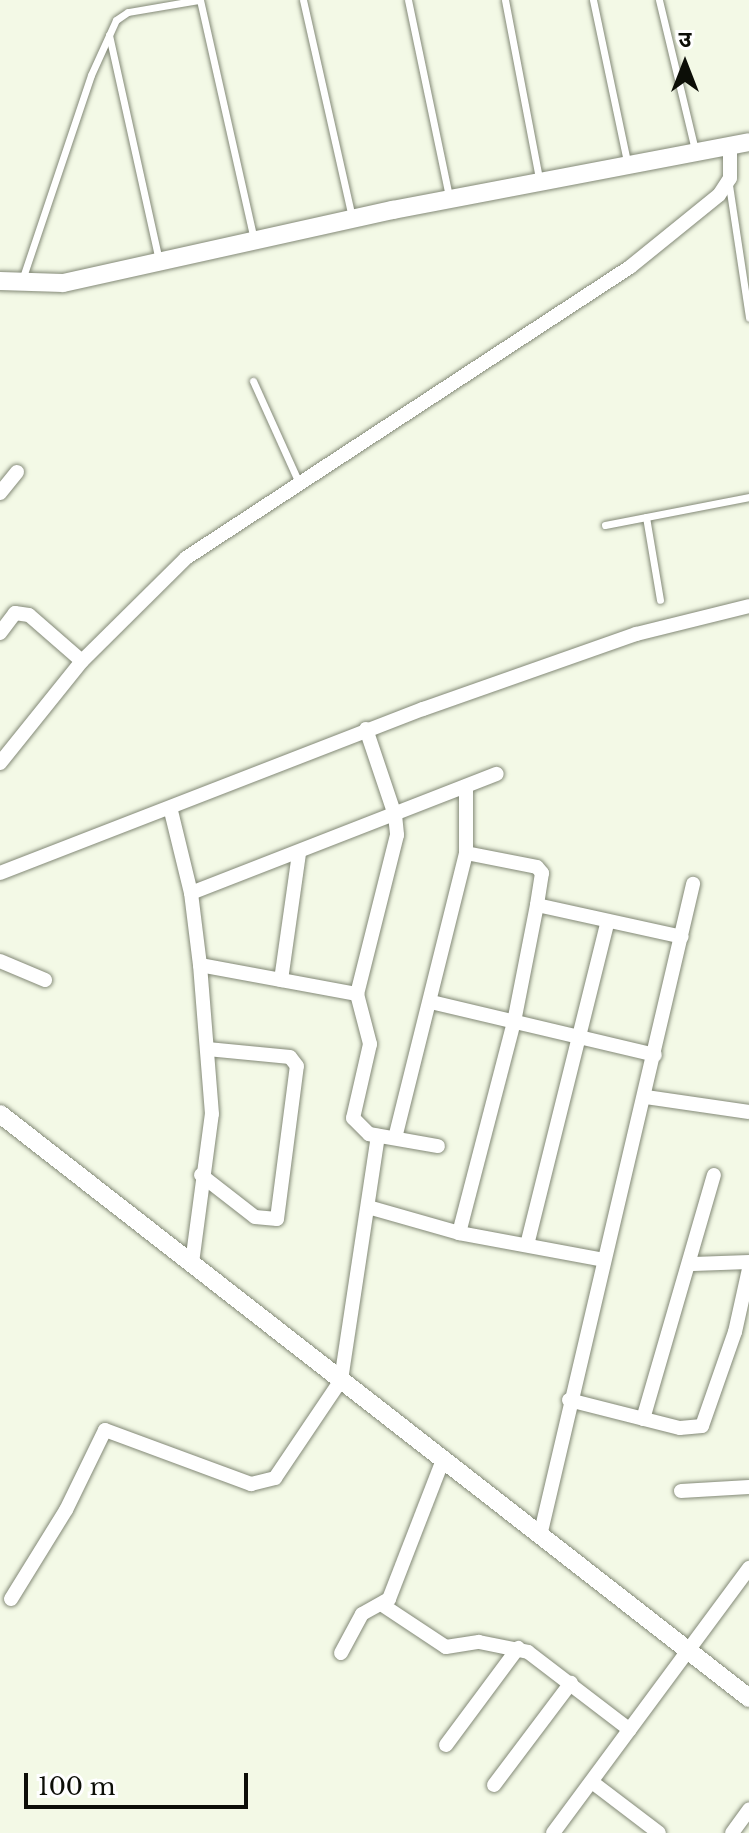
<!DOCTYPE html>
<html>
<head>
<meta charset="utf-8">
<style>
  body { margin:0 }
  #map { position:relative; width:749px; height:1833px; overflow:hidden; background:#f3f9e6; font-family:"Libre Baskerville","Noto Sans Devanagari",serif }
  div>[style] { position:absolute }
  .roads { filter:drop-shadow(0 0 2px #838977) drop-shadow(0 0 2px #838977) }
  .service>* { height:7px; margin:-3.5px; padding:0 3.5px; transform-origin:3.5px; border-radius:3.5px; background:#fff }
  .minor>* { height:14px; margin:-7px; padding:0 7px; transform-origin:7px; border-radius:7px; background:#fff }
  .tertiary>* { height:18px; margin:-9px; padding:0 9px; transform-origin:9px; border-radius:9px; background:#fff }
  span { translate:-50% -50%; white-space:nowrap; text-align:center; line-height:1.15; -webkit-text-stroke:7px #fff; paint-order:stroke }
  .north { position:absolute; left:645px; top:24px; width:80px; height:80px; -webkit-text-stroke:6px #fff; paint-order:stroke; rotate:0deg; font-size:22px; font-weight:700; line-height:32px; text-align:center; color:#0c0e07 }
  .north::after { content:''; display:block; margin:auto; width:28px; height:36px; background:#0c0e07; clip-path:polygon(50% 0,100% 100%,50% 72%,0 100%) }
  .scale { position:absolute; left:24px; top:1773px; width:224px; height:36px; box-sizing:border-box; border:4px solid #0c0e07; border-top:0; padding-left:10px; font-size:24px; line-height:28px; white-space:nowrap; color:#0c0e07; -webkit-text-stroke:6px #fff; paint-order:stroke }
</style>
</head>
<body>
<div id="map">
  <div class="roads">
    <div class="service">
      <div style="left:200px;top:0;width:246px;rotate:77.3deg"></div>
      <div style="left:303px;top:0;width:222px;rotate:77.3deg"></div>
      <div style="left:408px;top:0;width:201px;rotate:78.2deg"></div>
      <div style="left:505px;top:0;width:186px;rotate:79.2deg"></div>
      <div style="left:593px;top:0;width:166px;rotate:78.1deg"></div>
      <div style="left:659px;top:0;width:154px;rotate:76.5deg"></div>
      <div style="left:109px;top:35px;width:231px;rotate:77.5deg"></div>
      <div style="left:729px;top:185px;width:134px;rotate:81.4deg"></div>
      <div style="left:22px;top:280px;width:216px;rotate:-71.4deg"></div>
      <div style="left:91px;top:75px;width:60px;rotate:-65.6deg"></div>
      <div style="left:116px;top:20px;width:14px;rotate:-34deg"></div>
      <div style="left:128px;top:12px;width:71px;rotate:-9.7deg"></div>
      <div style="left:253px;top:381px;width:112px;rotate:65.7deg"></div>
      <div style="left:646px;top:517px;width:84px;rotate:80.4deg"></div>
      <div style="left:605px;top:525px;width:147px;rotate:-11deg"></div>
    </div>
    <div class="minor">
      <div style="left:0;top:493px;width:27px;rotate:-51deg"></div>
      <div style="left:0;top:633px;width:25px;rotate:-53deg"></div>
      <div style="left:15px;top:613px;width:14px;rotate:8deg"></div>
      <div style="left:29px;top:615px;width:70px;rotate:41deg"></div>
      <div style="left:366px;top:729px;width:91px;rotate:71.4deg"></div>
      <div style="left:395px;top:815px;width:20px;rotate:84deg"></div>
      <div style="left:397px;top:835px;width:164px;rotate:104.1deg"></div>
      <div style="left:357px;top:994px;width:52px;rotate:75.4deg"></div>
      <div style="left:370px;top:1044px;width:76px;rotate:102.9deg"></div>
      <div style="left:353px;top:1118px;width:23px;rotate:45deg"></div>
      <div style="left:369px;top:1134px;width:70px;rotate:9.9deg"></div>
      <div style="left:0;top:763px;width:131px;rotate:-51.2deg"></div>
      <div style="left:82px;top:661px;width:146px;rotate:-44.7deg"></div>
      <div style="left:186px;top:558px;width:531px;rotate:-33.24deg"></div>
      <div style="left:630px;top:267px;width:114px;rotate:-39deg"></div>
      <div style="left:719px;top:195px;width:20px;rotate:-57deg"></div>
      <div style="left:730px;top:178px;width:30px;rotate:-90deg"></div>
      <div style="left:171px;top:811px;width:84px;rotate:76.3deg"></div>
      <div style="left:191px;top:893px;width:73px;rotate:82.9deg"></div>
      <div style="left:200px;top:965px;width:160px;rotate:10.5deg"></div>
      <div style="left:466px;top:853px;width:72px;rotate:11.2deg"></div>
      <div style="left:537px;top:867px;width:8px;rotate:50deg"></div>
      <div style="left:542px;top:873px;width:32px;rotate:99deg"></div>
      <div style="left:537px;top:905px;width:148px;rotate:12.4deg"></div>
      <div style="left:0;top:873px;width:454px;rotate:-21.2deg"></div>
      <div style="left:423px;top:709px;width:226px;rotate:-19.4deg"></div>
      <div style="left:636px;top:634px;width:116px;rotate:-13.9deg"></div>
      <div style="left:191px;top:893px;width:328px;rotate:-21.3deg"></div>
      <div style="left:0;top:961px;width:49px;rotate:22.9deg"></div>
      <div style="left:281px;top:980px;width:127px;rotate:-81.9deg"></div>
      <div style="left:431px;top:1002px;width:230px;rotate:13.3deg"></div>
      <div style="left:646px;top:1097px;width:104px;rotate:8.3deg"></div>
      <div style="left:395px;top:1138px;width:294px;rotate:-76deg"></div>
      <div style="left:466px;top:853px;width:64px;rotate:-90deg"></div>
      <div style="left:201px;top:1175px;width:68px;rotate:37.9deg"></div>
      <div style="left:255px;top:1217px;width:22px;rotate:5deg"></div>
      <div style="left:277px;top:1219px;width:154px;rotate:-82.6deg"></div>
      <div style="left:297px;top:1066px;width:11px;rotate:-128deg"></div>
      <div style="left:290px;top:1057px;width:83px;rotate:-174.5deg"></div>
      <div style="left:368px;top:1207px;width:95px;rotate:15.9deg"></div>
      <div style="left:459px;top:1233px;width:147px;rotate:10.5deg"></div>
      <div style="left:459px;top:1233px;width:218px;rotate:-75.4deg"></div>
      <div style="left:514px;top:1022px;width:119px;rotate:-78.9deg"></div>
      <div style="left:527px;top:1245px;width:334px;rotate:-76deg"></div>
      <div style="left:192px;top:1263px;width:150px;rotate:-82.4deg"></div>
      <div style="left:212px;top:1114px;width:149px;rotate:-94.6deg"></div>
      <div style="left:693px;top:1264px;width:56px;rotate:-2deg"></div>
      <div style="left:569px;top:1400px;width:114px;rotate:14.2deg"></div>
      <div style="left:680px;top:1428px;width:22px;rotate:-5deg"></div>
      <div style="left:702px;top:1426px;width:100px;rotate:-70.7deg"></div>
      <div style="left:735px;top:1332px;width:65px;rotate:-77.5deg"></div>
      <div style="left:643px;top:1419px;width:254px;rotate:-73.8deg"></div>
      <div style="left:681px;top:1491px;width:68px;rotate:-3.4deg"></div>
      <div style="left:540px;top:1536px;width:670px;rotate:-76.79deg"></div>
      <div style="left:11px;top:1599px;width:105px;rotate:-58.3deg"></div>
      <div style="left:66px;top:1510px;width:89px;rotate:-64deg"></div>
      <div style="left:105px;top:1430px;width:156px;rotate:20.3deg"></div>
      <div style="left:251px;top:1484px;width:25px;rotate:-14deg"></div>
      <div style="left:275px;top:1478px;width:118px;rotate:-56deg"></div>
      <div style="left:341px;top:1380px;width:247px;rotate:-81.4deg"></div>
      <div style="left:384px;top:1606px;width:74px;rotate:33.5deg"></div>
      <div style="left:446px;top:1647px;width:33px;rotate:-9deg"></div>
      <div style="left:479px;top:1642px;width:50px;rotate:11.5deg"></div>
      <div style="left:528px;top:1652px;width:128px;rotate:37.4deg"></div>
      <div style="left:341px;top:1653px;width:44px;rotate:-61.7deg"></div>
      <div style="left:362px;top:1614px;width:31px;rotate:-29deg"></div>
      <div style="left:389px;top:1599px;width:149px;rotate:-68.8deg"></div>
      <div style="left:446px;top:1745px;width:121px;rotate:-53.4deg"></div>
      <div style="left:592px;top:1782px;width:84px;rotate:37.3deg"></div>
      <div style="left:494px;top:1785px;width:128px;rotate:-53deg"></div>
      <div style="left:553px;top:1833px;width:330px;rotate:-53.5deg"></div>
      <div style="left:732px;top:1833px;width:29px;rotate:-54deg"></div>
    </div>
    <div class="tertiary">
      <div style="left:0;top:281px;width:63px;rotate:1.8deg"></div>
      <div style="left:63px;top:283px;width:338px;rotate:-12.5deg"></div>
      <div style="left:393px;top:210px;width:362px;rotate:-10.8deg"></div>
      <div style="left:0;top:1114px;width:950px;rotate:37.94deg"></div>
    </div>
  </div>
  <div class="north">उ</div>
  <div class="scale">100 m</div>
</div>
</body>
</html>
